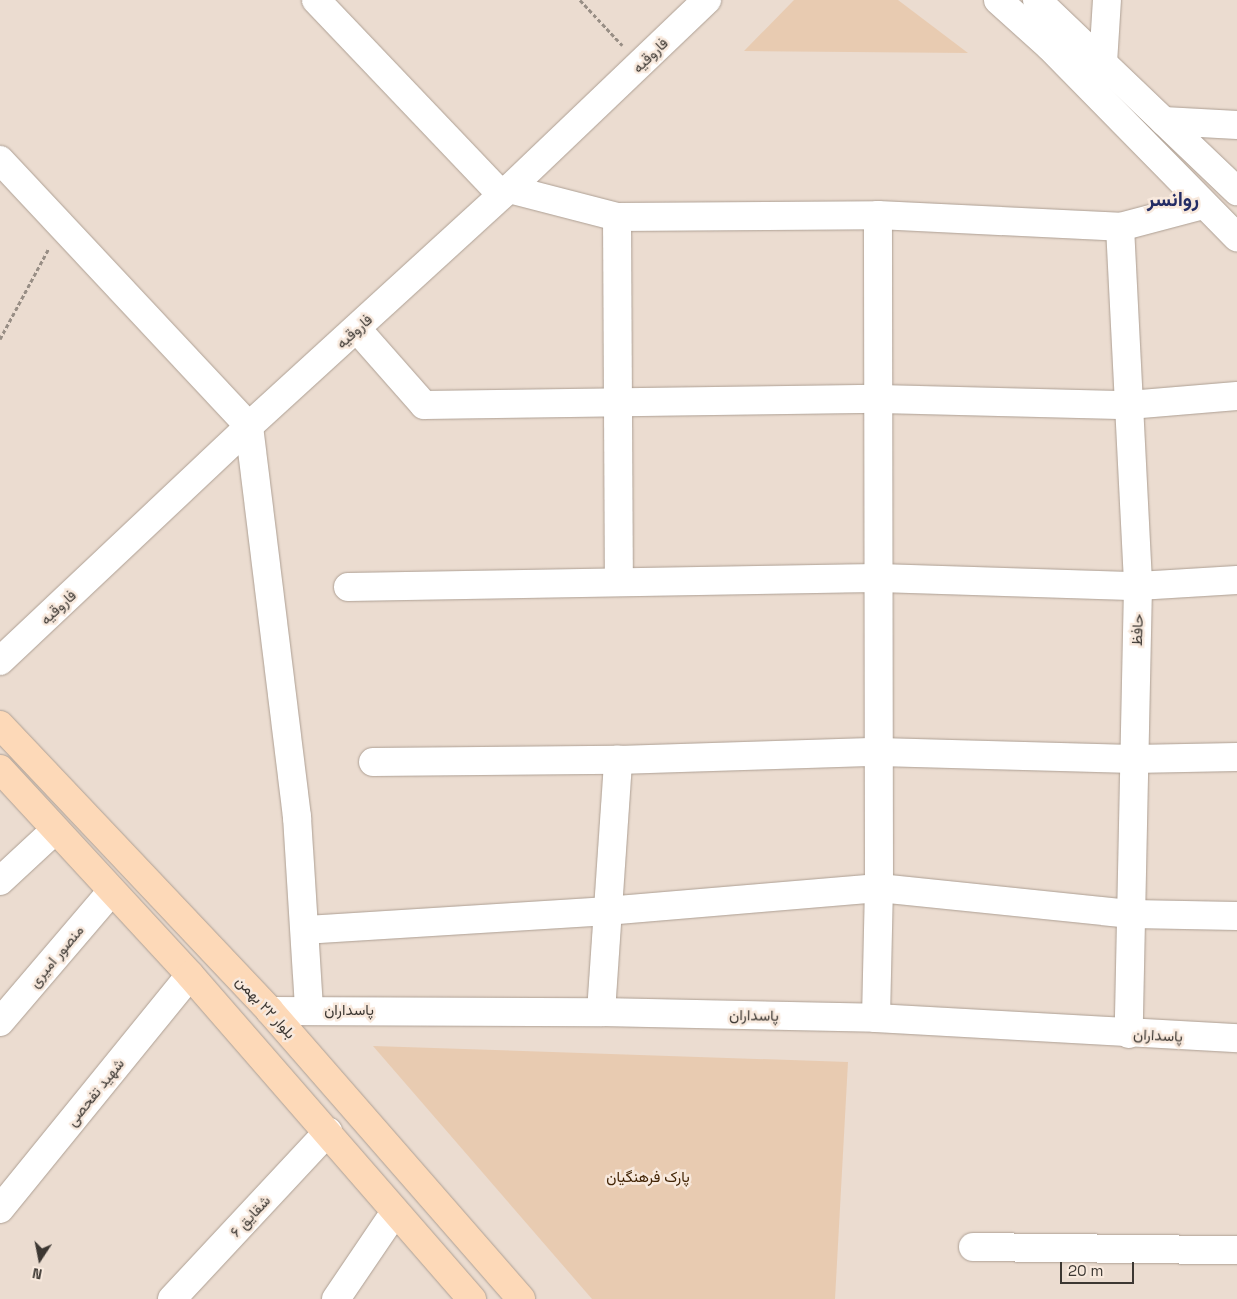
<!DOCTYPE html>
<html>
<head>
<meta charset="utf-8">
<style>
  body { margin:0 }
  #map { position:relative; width:1237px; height:1299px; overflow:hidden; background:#ebdcd0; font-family:"Space Grotesk",Vazirmatn,sans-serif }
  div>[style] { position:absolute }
  .green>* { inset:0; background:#e8cbb1 }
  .path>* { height:3px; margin-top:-1.5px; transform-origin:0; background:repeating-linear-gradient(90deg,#988e85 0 4px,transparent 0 6.5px) }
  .roads { filter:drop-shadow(0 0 1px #ad9f93) drop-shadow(0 0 1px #ad9f93) }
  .minor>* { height:28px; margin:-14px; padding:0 14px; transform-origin:14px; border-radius:14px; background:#fff }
  .tertiary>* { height:28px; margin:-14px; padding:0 14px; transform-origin:14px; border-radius:14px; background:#fff }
  .secondary>* { height:28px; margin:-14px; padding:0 14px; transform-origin:14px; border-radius:14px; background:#fff }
  .primary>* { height:28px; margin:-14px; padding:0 14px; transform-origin:14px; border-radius:14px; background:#fdd9b8 }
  span { translate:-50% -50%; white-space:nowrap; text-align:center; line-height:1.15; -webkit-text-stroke:5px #f8e9dd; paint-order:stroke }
  .street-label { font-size:15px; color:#3c3732 }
  .park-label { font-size:15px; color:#412304 }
  .district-label { font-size:20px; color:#232c65; font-weight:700 }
  .north { position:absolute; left:15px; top:1234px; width:50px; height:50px; -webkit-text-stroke:4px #f8e9dd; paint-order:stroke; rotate:191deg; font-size:14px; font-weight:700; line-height:20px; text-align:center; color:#3c3732 }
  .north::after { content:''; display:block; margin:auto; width:18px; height:22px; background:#3c3732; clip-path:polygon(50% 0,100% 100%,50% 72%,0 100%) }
  .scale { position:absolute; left:1060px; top:1262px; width:74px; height:22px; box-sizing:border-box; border:2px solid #3c3732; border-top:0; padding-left:6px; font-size:15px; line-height:18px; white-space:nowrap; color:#3c3732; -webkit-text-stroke:4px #f8e9dd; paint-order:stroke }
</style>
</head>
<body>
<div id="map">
  <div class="green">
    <div style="clip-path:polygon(794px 0,898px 0,968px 53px,744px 51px)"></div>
    <div style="clip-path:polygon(373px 1046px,848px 1062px,835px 1299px,592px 1299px)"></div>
  </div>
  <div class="path">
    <div style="left:580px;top:0;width:62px;rotate:47deg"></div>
    <div style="left:0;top:339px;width:103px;rotate:-61.7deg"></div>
  </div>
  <div class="roads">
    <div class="minor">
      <div style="left:316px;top:0;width:269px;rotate:46.4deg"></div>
      <div style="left:1103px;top:63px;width:63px;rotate:-86.4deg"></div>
      <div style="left:1164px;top:121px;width:73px;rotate:3.1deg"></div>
      <div style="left:0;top:160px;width:364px;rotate:46.9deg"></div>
      <div style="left:249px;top:426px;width:394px;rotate:83deg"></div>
      <div style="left:297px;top:817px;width:193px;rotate:86.4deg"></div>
      <div style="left:509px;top:189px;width:112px;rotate:14.5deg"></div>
      <div style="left:617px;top:217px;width:261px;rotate:-0.4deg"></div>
      <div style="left:878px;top:215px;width:242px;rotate:2.8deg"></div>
      <div style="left:1120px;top:227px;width:86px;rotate:-14.8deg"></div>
      <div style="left:617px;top:217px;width:365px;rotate:89.7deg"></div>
      <div style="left:1120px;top:227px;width:359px;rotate:87.1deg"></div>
      <div style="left:1138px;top:586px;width:448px;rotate:91.2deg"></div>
      <div style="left:357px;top:329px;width:101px;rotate:48.6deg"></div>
      <div style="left:424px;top:405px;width:454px;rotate:-0.8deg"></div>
      <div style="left:878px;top:399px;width:251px;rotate:1.4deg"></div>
      <div style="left:1129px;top:405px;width:108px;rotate:-4.8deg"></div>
      <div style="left:348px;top:587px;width:531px;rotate:-0.97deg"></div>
      <div style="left:879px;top:578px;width:259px;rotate:1.8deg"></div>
      <div style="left:1138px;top:586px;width:99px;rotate:-3.5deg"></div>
      <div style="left:373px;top:762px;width:245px;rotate:-0.5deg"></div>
      <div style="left:618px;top:760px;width:261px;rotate:-1.8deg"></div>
      <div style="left:879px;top:752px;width:254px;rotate:1.6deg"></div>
      <div style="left:1133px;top:759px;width:104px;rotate:-1.1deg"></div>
      <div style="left:0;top:881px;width:75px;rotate:-42.8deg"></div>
      <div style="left:305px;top:930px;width:302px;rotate:-3.6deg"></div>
      <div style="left:606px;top:911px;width:274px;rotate:-4.8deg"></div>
      <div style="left:879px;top:888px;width:254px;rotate:5.9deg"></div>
      <div style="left:1132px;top:914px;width:105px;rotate:1.1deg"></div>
      <div style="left:601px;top:1012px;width:253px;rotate:-86.1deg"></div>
      <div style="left:876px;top:1018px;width:130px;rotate:-88.7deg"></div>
      <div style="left:879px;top:888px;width:673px;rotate:-90.09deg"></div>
      <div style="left:0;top:1022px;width:172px;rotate:-49.5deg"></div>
      <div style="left:0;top:1209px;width:301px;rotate:-50.9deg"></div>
      <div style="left:973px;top:1247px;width:264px;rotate:0.7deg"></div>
      <div style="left:172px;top:1299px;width:229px;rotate:-47deg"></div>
      <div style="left:336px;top:1299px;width:105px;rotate:-55.9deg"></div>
    </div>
    <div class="tertiary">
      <div style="left:270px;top:1011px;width:331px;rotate:0.2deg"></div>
      <div style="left:601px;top:1012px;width:275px;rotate:1.2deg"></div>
      <div style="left:876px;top:1018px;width:362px;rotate:3.2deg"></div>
    </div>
    <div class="secondary">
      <div style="left:998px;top:0;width:70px;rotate:42.1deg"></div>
      <div style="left:1050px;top:47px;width:267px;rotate:45.5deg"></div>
      <div style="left:1037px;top:0;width:277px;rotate:43.7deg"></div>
      <div style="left:0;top:661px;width:342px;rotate:-43.3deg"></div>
      <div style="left:249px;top:426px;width:352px;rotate:-42.4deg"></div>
      <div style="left:509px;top:189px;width:274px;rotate:-43.7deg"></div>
    </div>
    <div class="primary">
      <div style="left:0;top:725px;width:393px;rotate:46.6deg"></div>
      <div style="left:270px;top:1011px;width:382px;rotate:48.9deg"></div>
      <div style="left:0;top:769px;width:280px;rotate:47.3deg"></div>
      <div style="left:190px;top:975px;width:430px;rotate:49deg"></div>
    </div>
  </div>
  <div class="street-label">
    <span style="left:650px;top:55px;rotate:-44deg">فاروقیه</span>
    <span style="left:354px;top:331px;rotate:-42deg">فاروقیه</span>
    <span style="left:58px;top:607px;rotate:-43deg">فاروقیه</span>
    <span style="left:1137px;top:630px;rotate:-88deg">حافظ</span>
    <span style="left:56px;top:956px;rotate:-50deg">منصور امیری</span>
    <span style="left:266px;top:1007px;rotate:47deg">بلوار ۲۲ بهمن</span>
    <span style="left:349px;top:1010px">پاسداران</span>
    <span style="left:754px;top:1015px;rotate:1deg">پاسداران</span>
    <span style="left:1158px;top:1035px;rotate:3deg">پاسداران</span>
    <span style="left:95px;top:1092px;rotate:-51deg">شهید تفحصی</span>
    <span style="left:250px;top:1216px;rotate:-47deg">شقایق ۶</span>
  </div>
  <div class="park-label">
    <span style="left:648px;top:1177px">پارک فرهنگیان</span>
  </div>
  <div class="district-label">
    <span style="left:1173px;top:199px">روانسر</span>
  </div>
  <div class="north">N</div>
  <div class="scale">20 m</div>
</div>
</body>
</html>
